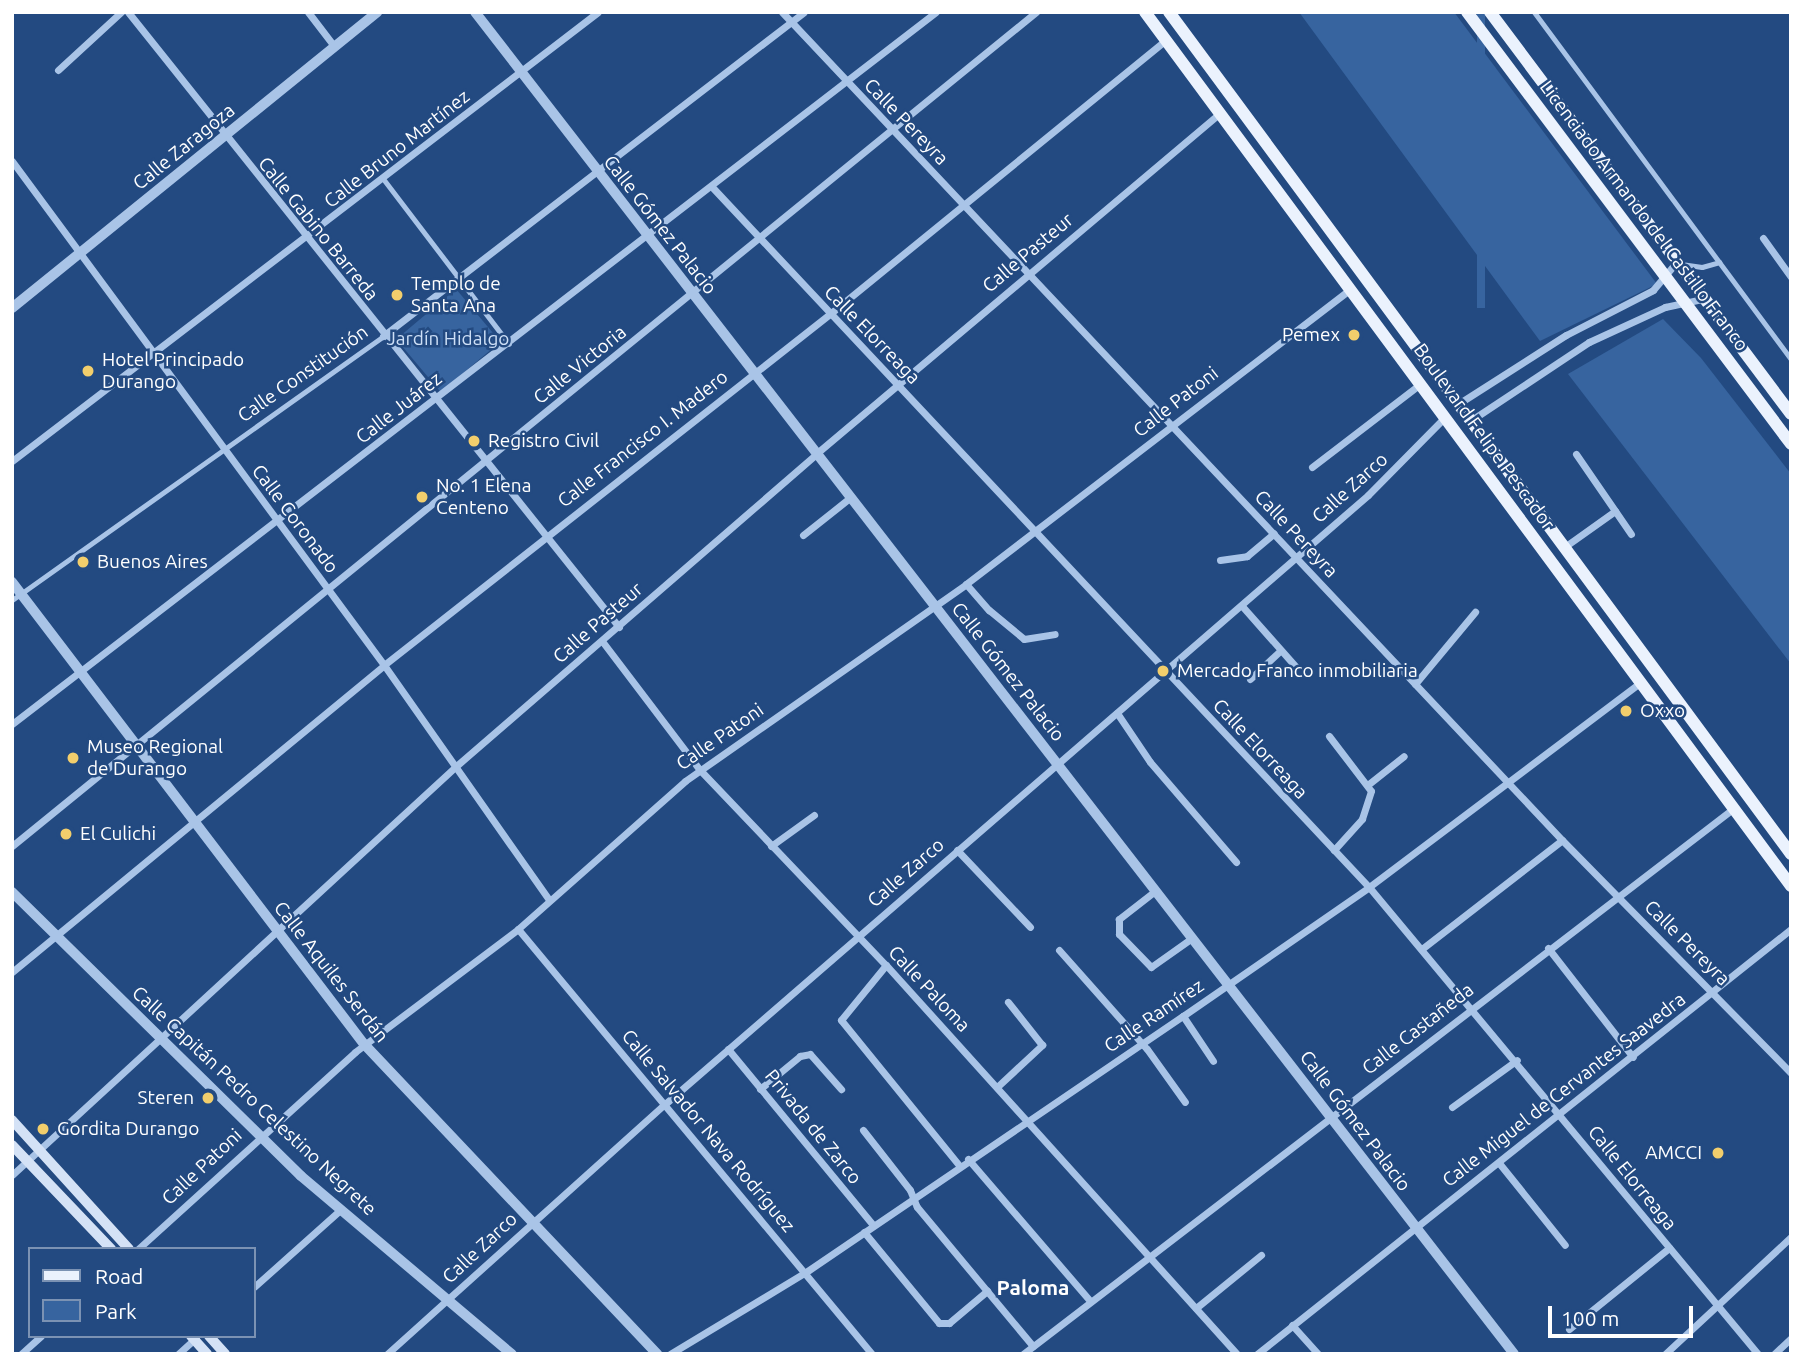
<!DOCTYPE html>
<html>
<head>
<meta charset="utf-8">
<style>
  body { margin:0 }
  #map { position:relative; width:1803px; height:1366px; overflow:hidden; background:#234a81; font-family:Ubuntu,sans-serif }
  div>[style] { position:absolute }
  .green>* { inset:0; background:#37649f; transform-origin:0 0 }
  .pedestrian>* { height:5px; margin:-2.5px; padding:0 2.5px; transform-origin:2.5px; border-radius:2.5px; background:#a9c4e7 }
  .minor>* { height:7px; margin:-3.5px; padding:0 3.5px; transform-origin:3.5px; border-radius:3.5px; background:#a9c4e7 }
  .tertiary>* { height:10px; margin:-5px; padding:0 5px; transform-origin:5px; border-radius:5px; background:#a9c4e7 }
  .secondary>* { height:10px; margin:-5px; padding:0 5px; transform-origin:5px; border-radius:5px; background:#d4e2f6 }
  .primary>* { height:12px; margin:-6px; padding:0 6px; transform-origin:6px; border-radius:6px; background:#ebf2fd }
  .dots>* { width:19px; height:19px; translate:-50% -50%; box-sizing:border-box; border:4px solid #234a81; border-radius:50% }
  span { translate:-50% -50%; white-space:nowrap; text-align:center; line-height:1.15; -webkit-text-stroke:5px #234a81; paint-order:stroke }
  .street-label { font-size:19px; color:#fff }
  .poi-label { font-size:19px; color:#fff }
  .left { translate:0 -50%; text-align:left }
  .right { translate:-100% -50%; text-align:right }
  .park-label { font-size:19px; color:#cddff6 }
  .neighbourhood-label { font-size:21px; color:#fff; font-weight:700 }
  .frame { position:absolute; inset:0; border:14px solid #fff; pointer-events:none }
  .legend { position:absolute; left:28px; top:1247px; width:228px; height:91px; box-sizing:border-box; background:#234a81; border:2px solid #7b92b3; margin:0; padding:9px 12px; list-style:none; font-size:21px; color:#fff }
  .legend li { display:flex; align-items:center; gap:14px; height:35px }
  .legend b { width:35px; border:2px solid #7b92b3 }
  .scale { position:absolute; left:1548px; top:1306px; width:145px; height:32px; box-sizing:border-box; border:4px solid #fff; border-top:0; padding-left:9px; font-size:21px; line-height:24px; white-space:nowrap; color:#fff; -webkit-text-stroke:5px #234a81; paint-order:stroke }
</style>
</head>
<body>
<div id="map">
  <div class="green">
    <div style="clip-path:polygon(1299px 12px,1454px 12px,1657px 284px,1540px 341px)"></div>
    <div style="left:1477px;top:12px;width:8px;height:296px"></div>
    <div style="left:456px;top:289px;width:69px;height:78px;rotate:50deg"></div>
    <div style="clip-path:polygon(1663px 319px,1701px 358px,1791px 474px,1791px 664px,1568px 374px)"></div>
  </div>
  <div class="pedestrian">
    <div style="left:1534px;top:12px;width:432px;rotate:53.5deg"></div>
    <div style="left:384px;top:180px;width:206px;rotate:52.7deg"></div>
    <div style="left:1681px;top:264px;width:21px;rotate:8deg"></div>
    <div style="left:1702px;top:267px;width:18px;rotate:-16deg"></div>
    <div style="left:12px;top:600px;width:455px;rotate:-35.4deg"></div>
  </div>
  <div class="minor">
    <div style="left:128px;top:12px;width:787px;rotate:51.4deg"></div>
    <div style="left:308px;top:12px;width:43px;rotate:52.6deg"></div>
    <div style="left:782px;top:12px;width:1138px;rotate:46.71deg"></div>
    <div style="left:1562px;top:840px;width:327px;rotate:45.5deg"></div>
    <div style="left:58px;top:70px;width:86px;rotate:-42.6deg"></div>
    <div style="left:12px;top:161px;width:626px;rotate:53.57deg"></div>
    <div style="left:384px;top:665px;width:287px;rotate:54.9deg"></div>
    <div style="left:713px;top:188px;width:959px;rotate:46.82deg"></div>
    <div style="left:1369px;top:887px;width:608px;rotate:50.21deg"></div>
    <div style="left:1763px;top:238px;width:48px;rotate:54.3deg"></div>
    <div style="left:383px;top:336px;width:531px;rotate:-37.58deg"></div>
    <div style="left:1458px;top:404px;width:128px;rotate:-32.6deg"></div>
    <div style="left:1566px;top:335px;width:98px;rotate:-27.3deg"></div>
    <div style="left:1653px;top:290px;width:35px;rotate:-50deg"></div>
    <div style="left:1470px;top:421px;width:143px;rotate:-33.6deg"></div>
    <div style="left:1589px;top:342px;width:84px;rotate:-24.7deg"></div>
    <div style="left:1665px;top:307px;width:40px;rotate:-12deg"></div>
    <div style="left:1576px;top:454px;width:97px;rotate:55.5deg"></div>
    <div style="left:12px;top:461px;width:738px;rotate:-37.46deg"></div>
    <div style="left:1312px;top:467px;width:136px;rotate:-37.5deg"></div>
    <div style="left:803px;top:535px;width:61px;rotate:-38.4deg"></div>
    <div style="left:1563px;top:548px;width:64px;rotate:-35.4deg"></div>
    <div style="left:1220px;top:560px;width:27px;rotate:-8deg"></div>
    <div style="left:1247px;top:556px;width:35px;rotate:-40deg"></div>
    <div style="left:966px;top:584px;width:35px;rotate:49deg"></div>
    <div style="left:989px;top:610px;width:45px;rotate:39.6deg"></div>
    <div style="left:1024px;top:639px;width:31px;rotate:-9deg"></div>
    <div style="left:1242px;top:606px;width:81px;rotate:48.5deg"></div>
    <div style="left:602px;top:641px;width:162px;rotate:52.8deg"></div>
    <div style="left:700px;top:770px;width:269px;rotate:46.4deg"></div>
    <div style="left:886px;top:965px;width:524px;rotate:47.94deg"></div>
    <div style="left:1250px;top:679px;width:42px;rotate:-43.1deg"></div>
    <div style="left:1415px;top:684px;width:94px;rotate:-50.2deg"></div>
    <div style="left:1117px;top:713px;width:59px;rotate:56deg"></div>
    <div style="left:1150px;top:762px;width:132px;rotate:49.3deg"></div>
    <div style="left:12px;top:724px;width:1166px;rotate:-37.62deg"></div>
    <div style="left:1329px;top:736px;width:69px;rotate:52.6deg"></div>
    <div style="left:1371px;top:791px;width:29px;rotate:108deg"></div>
    <div style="left:1362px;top:819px;width:42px;rotate:132.1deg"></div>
    <div style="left:1370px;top:783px;width:43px;rotate:-38.5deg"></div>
    <div style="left:12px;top:846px;width:1321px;rotate:-39.16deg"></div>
    <div style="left:771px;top:846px;width:53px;rotate:-35.8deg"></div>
    <div style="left:957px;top:850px;width:106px;rotate:46.5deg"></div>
    <div style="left:1155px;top:891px;width:46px;rotate:142.1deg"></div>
    <div style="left:1119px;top:919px;width:15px;rotate:90deg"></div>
    <div style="left:1119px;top:934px;width:46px;rotate:45.9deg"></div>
    <div style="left:1151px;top:967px;width:50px;rotate:-35.3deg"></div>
    <div style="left:518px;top:929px;width:553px;rotate:50.21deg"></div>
    <div style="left:1423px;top:948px;width:176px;rotate:-37.8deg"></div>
    <div style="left:1548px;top:948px;width:138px;rotate:52.1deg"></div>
    <div style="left:1059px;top:950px;width:132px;rotate:48.4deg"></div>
    <div style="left:1147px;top:1049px;width:65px;rotate:54.4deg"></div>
    <div style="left:886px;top:965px;width:71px;rotate:129.3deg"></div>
    <div style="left:841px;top:1020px;width:187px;rotate:50.9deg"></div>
    <div style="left:12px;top:972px;width:482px;rotate:-39.5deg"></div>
    <div style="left:384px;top:665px;width:569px;rotate:-38.22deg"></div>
    <div style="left:831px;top:313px;width:432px;rotate:-39.2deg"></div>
    <div style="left:1183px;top:1016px;width:54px;rotate:56.3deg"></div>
    <div style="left:728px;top:1049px;width:228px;rotate:50.5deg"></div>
    <div style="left:997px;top:1087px;width:62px;rotate:-43deg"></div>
    <div style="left:1042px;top:1045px;width:55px;rotate:-128.3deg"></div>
    <div style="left:760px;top:1089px;width:52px;rotate:-39.5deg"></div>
    <div style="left:800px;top:1056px;width:10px;rotate:-11deg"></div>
    <div style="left:810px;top:1054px;width:47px;rotate:48.5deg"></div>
    <div style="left:1452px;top:1107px;width:80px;rotate:-35.9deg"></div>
    <div style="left:863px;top:1130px;width:76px;rotate:51.9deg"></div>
    <div style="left:910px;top:1190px;width:18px;rotate:68deg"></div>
    <div style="left:917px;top:1207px;width:181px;rotate:50.2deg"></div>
    <div style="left:968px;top:1159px;width:187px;rotate:49.3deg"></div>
    <div style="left:1499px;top:1163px;width:105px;rotate:51.2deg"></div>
    <div style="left:12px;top:1175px;width:602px;rotate:-42.64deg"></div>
    <div style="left:455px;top:767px;width:479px;rotate:-40.9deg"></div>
    <div style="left:817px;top:453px;width:527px;rotate:-40.15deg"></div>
    <div style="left:864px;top:1232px;width:118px;rotate:50.5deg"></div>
    <div style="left:939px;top:1323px;width:10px"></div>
    <div style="left:949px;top:1323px;width:50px;rotate:-40.1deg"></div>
    <div style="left:138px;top:1249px;width:293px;rotate:-42.2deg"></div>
    <div style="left:355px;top:1052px;width:204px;rotate:-37deg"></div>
    <div style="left:518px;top:929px;width:223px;rotate:-41.5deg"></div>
    <div style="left:685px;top:781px;width:343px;rotate:-35deg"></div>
    <div style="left:966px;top:584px;width:484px;rotate:-37.5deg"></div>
    <div style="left:254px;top:1287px;width:115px;rotate:-41.8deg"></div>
    <div style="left:1196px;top:1308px;width:84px;rotate:-39.2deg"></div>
    <div style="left:1292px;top:1325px;width:39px;rotate:48deg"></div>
    <div style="left:1569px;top:1329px;width:129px;rotate:-39deg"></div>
    <div style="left:21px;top:1354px;width:27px;rotate:-42deg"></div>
    <div style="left:178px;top:1354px;width:24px;rotate:-42deg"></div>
    <div style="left:387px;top:1354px;width:374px;rotate:-42deg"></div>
    <div style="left:665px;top:1104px;width:930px;rotate:-40.9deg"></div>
    <div style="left:1368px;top:495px;width:110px;rotate:-45.4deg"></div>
    <div style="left:670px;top:1354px;width:159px;rotate:-31.1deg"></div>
    <div style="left:806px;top:1272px;width:456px;rotate:-34.2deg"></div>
    <div style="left:1183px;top:1016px;width:226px;rotate:-34.7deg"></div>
    <div style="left:1369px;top:887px;width:341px;rotate:-37deg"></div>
    <div style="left:1023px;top:1354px;width:896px;rotate:-37.52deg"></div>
    <div style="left:1257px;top:1354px;width:682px;rotate:-38.52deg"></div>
    <div style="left:1665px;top:1354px;width:172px;rotate:-42.9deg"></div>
    <div style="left:1774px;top:1354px;width:23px;rotate:-43deg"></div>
  </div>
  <div class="tertiary">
    <div style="left:475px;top:12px;width:1697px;rotate:52.25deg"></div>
    <div style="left:12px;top:308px;width:470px;rotate:-39deg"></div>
    <div style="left:12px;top:582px;width:581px;rotate:52.7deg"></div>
    <div style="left:364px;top:1044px;width:427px;rotate:46.6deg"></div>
    <div style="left:12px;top:892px;width:405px;rotate:44.5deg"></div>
    <div style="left:301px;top:1176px;width:276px;rotate:40.2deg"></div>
  </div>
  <div class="secondary">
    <div style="left:12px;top:1120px;width:174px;rotate:47.8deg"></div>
    <div style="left:12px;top:1145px;width:144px;rotate:46.4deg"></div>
    <div style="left:191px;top:1336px;width:24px;rotate:48deg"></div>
    <div style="left:209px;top:1336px;width:24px;rotate:48deg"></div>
  </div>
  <div class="primary">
    <div style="left:1145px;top:12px;width:1087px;rotate:53.53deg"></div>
    <div style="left:1169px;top:12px;width:1047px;rotate:53.55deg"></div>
    <div style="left:1467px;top:12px;width:540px;rotate:53.13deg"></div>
    <div style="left:1490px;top:12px;width:502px;rotate:53.18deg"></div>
  </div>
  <div class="dots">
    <div style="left:397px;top:295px;background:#f2ce6c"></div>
    <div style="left:1354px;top:335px;background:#f2ce6c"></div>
    <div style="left:88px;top:371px;background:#f2ce6c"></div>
    <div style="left:474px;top:441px;background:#f2ce6c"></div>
    <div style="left:422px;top:497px;background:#f2ce6c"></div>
    <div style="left:83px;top:562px;background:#f2ce6c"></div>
    <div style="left:1163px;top:671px;background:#f2ce6c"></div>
    <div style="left:1626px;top:711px;background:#f2ce6c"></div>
    <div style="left:73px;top:758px;background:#f2ce6c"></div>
    <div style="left:66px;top:834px;background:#f2ce6c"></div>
    <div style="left:208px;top:1098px;background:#f2ce6c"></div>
    <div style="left:43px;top:1129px;background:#f2ce6c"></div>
    <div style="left:1718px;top:1153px;background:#f2ce6c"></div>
  </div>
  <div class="street-label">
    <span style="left:906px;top:122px;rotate:46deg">Calle Pereyra</span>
    <span style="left:184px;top:147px;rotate:-39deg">Calle Zaragoza</span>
    <span style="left:397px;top:149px;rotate:-38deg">Calle Bruno Martínez</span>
    <span style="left:1644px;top:216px;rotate:53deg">Licenciado Armando del Castillo Franco</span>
    <span style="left:660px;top:225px;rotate:52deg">Calle Gómez Palacio</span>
    <span style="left:318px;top:229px;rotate:51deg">Calle Gabino Barreda</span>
    <span style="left:1028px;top:253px;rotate:-40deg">Calle Pasteur</span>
    <span style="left:872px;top:335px;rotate:46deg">Calle Elorreaga</span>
    <span style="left:580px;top:365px;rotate:-39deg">Calle Victoria</span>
    <span style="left:303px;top:374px;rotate:-35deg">Calle Constitución</span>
    <span style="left:1176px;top:402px;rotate:-38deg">Calle Patoni</span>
    <span style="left:399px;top:408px;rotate:-38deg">Calle Juárez</span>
    <span style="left:1484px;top:437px;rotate:54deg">Boulevard Felipe Pescador</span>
    <span style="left:643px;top:439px;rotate:-38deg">Calle Francisco I. Madero</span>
    <span style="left:1350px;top:488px;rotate:-42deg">Calle Zarco</span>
    <span style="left:295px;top:519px;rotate:53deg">Calle Coronado</span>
    <span style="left:1296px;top:534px;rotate:47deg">Calle Pereyra</span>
    <span style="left:598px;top:623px;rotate:-41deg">Calle Pasteur</span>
    <span style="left:1008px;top:672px;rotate:52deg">Calle Gómez Palacio</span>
    <span style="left:720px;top:737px;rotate:-35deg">Calle Patoni</span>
    <span style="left:1260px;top:749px;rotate:47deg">Calle Elorreaga</span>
    <span style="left:906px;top:873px;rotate:-41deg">Calle Zarco</span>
    <span style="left:1687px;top:943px;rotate:45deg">Calle Pereyra</span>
    <span style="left:331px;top:972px;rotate:52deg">Calle Aquiles Serdán</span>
    <span style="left:929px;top:989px;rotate:47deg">Calle Paloma</span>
    <span style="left:1154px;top:1016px;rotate:-34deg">Calle Ramírez</span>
    <span style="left:1418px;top:1029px;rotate:-38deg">Calle Castañeda</span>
    <span style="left:1564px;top:1090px;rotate:-38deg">Calle Miguel de Cervantes Saavedra</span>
    <span style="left:254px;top:1101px;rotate:43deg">Calle Capitán Pedro Celestino Negrete</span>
    <span style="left:1355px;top:1121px;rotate:53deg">Calle Gómez Palacio</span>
    <span style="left:813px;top:1127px;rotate:51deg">Privada de Zarco</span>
    <span style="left:708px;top:1131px;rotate:50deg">Calle Salvador Nava Rodríguez</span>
    <span style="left:202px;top:1167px;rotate:-43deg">Calle Patoni</span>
    <span style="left:1632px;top:1178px;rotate:51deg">Calle Elorreaga</span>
    <span style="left:480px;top:1248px;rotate:-43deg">Calle Zarco</span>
  </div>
  <div class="poi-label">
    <span class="left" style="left:411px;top:295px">Templo de<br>Santa Ana</span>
    <span class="right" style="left:1340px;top:335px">Pemex</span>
    <span class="left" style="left:102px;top:371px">Hotel Principado<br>Durango</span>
    <span class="left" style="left:488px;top:441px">Registro Civil</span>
    <span class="left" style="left:436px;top:497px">No. 1 Elena<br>Centeno</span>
    <span class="left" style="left:97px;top:562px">Buenos Aires</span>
    <span class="left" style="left:1177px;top:671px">Mercado Franco inmobiliaria</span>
    <span class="left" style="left:1640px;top:711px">Oxxo</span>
    <span class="left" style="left:87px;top:758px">Museo Regional<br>de Durango</span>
    <span class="left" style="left:80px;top:834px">El Culichi</span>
    <span class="right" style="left:194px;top:1098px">Steren</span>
    <span class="left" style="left:57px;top:1129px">Gordita Durango</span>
    <span class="right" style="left:1702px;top:1153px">AMCCI</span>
  </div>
  <div class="park-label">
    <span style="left:448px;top:339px">Jardín Hidalgo</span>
  </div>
  <div class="neighbourhood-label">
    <span style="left:1033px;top:1287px">Paloma</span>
  </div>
  <div class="frame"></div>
  <ul class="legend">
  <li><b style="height:9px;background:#ebf2fd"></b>Road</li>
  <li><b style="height:19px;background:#37649f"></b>Park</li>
  </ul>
  <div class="scale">100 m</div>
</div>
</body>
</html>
